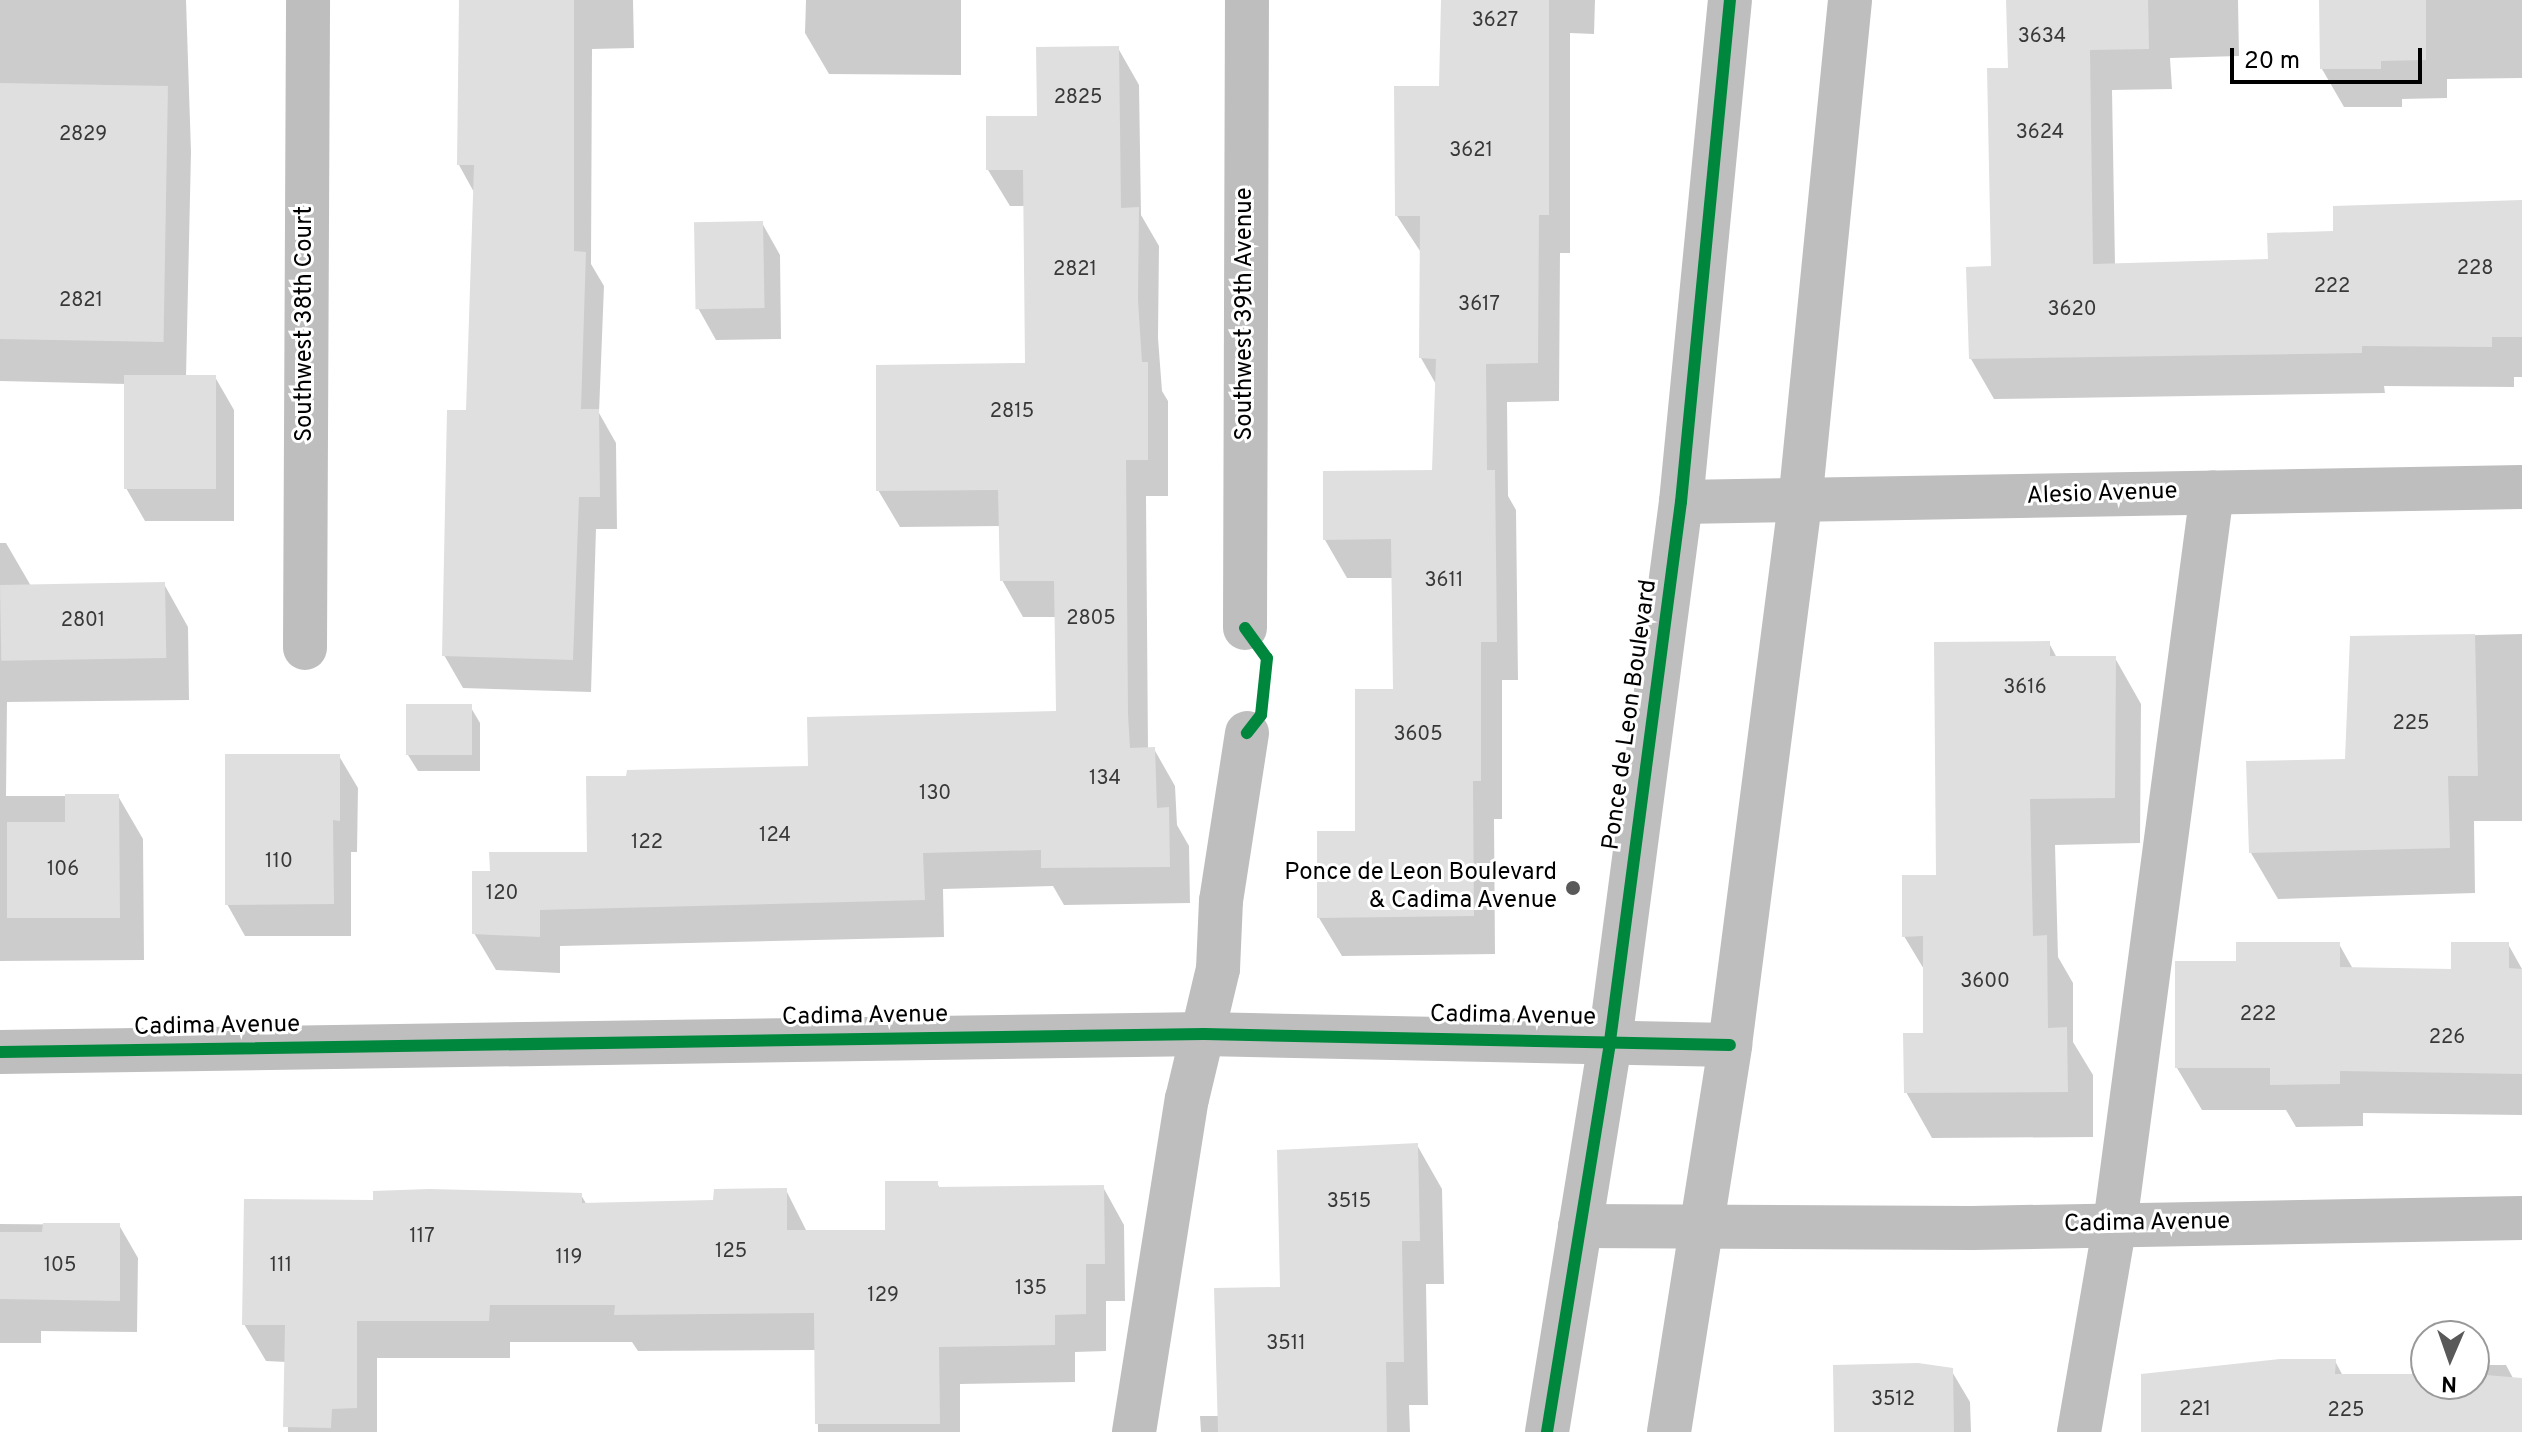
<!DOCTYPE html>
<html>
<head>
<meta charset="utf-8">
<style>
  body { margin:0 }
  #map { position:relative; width:2522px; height:1432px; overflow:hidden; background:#fff; font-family:Overpass,sans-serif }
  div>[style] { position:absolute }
  .shadow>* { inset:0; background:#0003 }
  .building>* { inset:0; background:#dfdfdf; transform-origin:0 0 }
  .minor>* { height:44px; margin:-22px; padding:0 22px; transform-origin:22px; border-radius:22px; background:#bebebe }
  .cycleway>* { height:12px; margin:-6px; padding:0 6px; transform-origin:6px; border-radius:6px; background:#00873e }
  .dots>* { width:22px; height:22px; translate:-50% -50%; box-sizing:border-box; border:4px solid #fff; border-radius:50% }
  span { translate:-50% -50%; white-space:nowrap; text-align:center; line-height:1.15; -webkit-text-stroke:6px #fff; paint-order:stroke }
  .number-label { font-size:20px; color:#383838 }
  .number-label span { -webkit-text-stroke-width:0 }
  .street-label { font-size:24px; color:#000 }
  .poi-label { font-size:24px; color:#000 }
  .right { translate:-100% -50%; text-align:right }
  .north { position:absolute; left:2410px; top:1320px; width:80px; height:80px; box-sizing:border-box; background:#fff; border:2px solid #999; border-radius:50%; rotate:182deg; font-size:22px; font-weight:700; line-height:32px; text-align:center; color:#000 }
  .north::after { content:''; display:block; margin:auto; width:28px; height:36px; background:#595959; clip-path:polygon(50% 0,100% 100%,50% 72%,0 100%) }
  .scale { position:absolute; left:2230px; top:48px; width:192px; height:36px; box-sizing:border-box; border:4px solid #000; border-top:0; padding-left:10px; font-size:24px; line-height:28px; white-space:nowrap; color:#000; -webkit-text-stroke:6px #fff; paint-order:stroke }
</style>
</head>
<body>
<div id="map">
  <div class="shadow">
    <div style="clip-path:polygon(0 0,186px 0,191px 152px,186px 377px,215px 377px,234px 410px,234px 521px,145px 521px,126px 488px,126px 384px,0 381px)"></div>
    <div style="clip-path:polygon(460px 0,633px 0,634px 48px,592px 49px,591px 264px,604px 286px,599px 413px,616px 443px,617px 529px,596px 529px,591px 692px,463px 688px,444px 655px,467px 412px,475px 194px,459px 165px)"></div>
    <div style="clip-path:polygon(806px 0,961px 0,961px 75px,829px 74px,805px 33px)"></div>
    <div style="clip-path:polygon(1443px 0,1595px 0,1594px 34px,1570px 33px,1570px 253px,1560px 253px,1559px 401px,1507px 402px,1508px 496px,1516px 510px,1518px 680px,1502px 680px,1502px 819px,1494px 819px,1495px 954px,1342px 956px,1319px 918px,1357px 833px,1395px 691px,1394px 578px,1347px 578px,1325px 540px,1434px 472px,1437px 386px,1421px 358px,1422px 254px,1397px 216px,1441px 88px)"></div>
    <div style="clip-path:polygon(2008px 0,2238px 0,2239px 56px,2170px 58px,2172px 89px,2112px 90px,2115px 265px,2270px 261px,2335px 233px,2335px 207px,2522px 202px,2522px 377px,2514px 377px,2514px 387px,2384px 386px,2385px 393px,1994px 399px,1971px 359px,1993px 268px,2010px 70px)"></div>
    <div style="clip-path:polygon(2321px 0,2522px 0,2522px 78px,2447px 79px,2447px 98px,2402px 99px,2402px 107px,2344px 107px,2322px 69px)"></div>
    <div style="clip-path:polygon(1118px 48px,1139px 85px,1141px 215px,1159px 246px,1158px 338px,1162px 391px,1168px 401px,1168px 496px,1146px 496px,1148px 749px,1154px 749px,1175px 786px,1177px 825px,1189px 846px,1190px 903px,1064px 905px,1053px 886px,943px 889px,944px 937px,560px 946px,560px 973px,496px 970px,474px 933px,492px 874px,589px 854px,810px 768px,1058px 713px,1056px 617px,1023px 617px,1002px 580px,1001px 526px,900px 527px,878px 490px,1027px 365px,1026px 206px,1010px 206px,988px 170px)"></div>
    <div style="clip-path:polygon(762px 223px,780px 255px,781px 339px,716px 340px,698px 308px)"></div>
    <div style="clip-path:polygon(0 543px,6px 543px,31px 586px,164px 584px,188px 627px,189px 700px,7px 702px,6px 796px,118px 796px,143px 839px,144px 960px,0 961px)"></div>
    <div style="clip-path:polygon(2522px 634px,2522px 821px,2474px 821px,2475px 893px,2278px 899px,2251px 853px,2347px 761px,2352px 638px)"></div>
    <div style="clip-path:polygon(2049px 643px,2057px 658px,2115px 658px,2141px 704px,2140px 843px,2055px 845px,2058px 957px,2073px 983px,2073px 1042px,2093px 1075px,2093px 1137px,1932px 1138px,1906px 1092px,1925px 1035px,1925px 971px,1904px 936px,1938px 877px)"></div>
    <div style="clip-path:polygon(470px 706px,480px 723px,480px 771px,418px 771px,408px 755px)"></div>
    <div style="clip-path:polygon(339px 756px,358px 788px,357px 852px,351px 852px,351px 936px,245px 936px,227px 904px)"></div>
    <div style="clip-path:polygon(2339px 944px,2353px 969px,2453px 971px,2508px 944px,2522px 969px,2522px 1115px,2363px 1113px,2363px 1126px,2296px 1127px,2286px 1110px,2202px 1110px,2177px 1068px,2238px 963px)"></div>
    <div style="clip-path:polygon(1417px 1145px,1442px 1189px,1444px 1284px,1426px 1284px,1428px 1405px,1409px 1405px,1410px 1432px,1201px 1432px,1200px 1416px,1219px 1416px,1282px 1289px)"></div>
    <div style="clip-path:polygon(937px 1183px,940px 1189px,1103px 1187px,1124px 1225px,1125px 1301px,1106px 1301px,1106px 1351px,1075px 1352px,1075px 1382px,960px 1384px,960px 1432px,818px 1432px,817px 1350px,638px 1351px,632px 1342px,510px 1342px,510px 1358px,377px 1358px,377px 1432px,288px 1432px,286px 1362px,266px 1361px,244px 1324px,375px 1202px,581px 1195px,587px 1205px,715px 1202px,786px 1190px,807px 1232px,887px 1232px)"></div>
    <div style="clip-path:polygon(0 1224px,119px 1225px,138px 1258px,137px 1332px,41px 1331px,41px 1343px,0 1343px)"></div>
    <div style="clip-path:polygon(2335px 1361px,2343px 1376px,2426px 1376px,2426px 1384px,2474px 1384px,2474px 1365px,2506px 1365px,2514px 1380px,2522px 1380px,2522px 1432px,2143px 1432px)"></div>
    <div style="clip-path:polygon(1951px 1370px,1970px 1402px,1971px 1432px,1836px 1432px)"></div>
  </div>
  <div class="building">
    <div style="clip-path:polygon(459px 0,574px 0,574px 251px,586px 252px,581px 409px,599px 409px,600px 497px,579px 497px,573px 660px,442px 656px,447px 410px,466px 410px,474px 165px,457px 165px)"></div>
    <div style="clip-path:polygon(1441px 0,1549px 0,1549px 215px,1539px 215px,1538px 363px,1486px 364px,1487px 470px,1495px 470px,1497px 642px,1481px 642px,1481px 781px,1473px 781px,1474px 916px,1317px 918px,1317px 831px,1355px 831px,1355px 689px,1393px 689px,1391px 539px,1323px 540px,1323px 471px,1432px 470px,1436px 359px,1419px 358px,1420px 216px,1395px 216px,1394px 86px,1439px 86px)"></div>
    <div style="clip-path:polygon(2006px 0,2148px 0,2149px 49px,2090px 50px,2093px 264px,2268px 259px,2267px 233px,2333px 231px,2333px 206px,2522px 200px,2522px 337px,2492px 337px,2492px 347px,2362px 346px,2362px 353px,1969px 359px,1966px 267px,1991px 266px,1987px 68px,2008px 68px)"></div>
    <div style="clip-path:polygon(2319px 0,2426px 0,2426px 60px,2381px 61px,2381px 69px,2320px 69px)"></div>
    <div style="clip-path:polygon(1119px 46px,1121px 208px,1139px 207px,1138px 300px,1142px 362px,1148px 362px,1148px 460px,1126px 460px,1128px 714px,1130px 748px,1155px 747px,1157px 808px,1169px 807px,1170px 867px,1041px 868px,1041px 850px,923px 853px,925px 900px,540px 910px,540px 937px,472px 934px,472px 871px,490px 871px,489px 852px,587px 852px,586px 776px,626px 776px,627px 770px,808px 766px,807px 717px,1056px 711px,1054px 581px,1000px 581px,998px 490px,876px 491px,876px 365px,1025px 363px,1023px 170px,986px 170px,986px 116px,1037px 116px,1036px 47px)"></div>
    <div style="left:0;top:83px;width:168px;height:256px;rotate:1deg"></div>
    <div style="left:763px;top:221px;width:87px;height:69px;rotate:89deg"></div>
    <div style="left:124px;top:375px;width:92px;height:114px"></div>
    <div style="left:165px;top:582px;width:76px;height:165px;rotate:89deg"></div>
    <div style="clip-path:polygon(2475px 634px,2478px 776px,2448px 776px,2450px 848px,2249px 853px,2246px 761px,2345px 759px,2350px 636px)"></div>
    <div style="clip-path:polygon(2050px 641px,2050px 656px,2116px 656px,2115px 798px,2030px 799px,2033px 936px,2047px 935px,2048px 1028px,2067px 1027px,2068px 1092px,1904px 1093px,1903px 1033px,1923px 1033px,1923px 936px,1902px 937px,1902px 875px,1936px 875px,1934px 642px)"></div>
    <div style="left:406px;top:704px;width:66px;height:51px"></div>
    <div style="clip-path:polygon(225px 754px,340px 754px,340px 821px,333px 820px,334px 904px,225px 905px)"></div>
    <div style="clip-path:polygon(65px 794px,119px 794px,120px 918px,7px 918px,7px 822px,65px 822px)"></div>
    <div style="clip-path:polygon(2236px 942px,2340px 942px,2340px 967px,2451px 969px,2451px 942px,2509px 942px,2509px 968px,2522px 969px,2522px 1074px,2340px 1071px,2340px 1084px,2270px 1085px,2270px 1068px,2175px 1068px,2175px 961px,2236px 961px)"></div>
    <div style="clip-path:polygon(1418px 1143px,1420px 1241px,1402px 1241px,1404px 1362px,1386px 1362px,1387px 1432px,1218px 1432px,1214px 1288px,1280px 1287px,1277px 1150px)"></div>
    <div style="clip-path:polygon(885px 1181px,938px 1181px,938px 1187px,1104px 1185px,1105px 1264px,1086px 1264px,1086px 1314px,1055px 1315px,1055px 1345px,939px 1347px,940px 1424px,815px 1424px,814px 1313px,614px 1315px,615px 1305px,490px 1305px,489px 1321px,357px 1321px,357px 1408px,332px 1409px,331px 1428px,283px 1427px,285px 1325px,242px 1325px,244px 1199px,373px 1200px,373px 1191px,429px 1189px,582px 1193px,582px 1203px,713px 1200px,714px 1189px,787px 1188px,787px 1230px,885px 1230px)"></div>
    <div style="clip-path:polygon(43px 1223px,120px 1223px,120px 1301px,0 1299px,0 1232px,42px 1232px)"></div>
    <div style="clip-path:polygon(2280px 1359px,2336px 1359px,2335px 1374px,2426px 1374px,2426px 1384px,2474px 1384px,2474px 1374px,2522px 1378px,2522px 1432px,2141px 1432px,2141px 1374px)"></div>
    <div style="clip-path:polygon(1918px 1363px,1953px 1368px,1954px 1432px,1834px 1432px,1833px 1365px)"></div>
  </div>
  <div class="minor">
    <div style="left:1681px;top:502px;width:841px;rotate:-1.02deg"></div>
    <div style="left:1245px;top:628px;width:628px;rotate:-89.82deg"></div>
    <div style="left:305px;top:648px;width:648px;rotate:-89.73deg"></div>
    <div style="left:0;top:1052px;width:1204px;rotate:-0.86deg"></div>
    <div style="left:1204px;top:1034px;width:526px;rotate:1.2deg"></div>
    <div style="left:1580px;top:1226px;width:392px;rotate:0.3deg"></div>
    <div style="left:1972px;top:1228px;width:550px;rotate:-1.04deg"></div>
    <div style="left:1134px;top:1432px;width:337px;rotate:-81deg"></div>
    <div style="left:1187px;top:1099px;width:134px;rotate:-76.6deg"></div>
    <div style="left:1218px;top:969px;width:68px;rotate:-87.5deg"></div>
    <div style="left:1221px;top:901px;width:170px;rotate:-81.2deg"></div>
    <div style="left:1547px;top:1432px;width:396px;rotate:-80.8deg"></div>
    <div style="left:1610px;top:1041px;width:544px;rotate:-82.5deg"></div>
    <div style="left:1681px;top:502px;width:504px;rotate:-84.43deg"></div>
    <div style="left:1669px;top:1432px;width:392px;rotate:-81deg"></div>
    <div style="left:1730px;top:1045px;width:547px;rotate:-82.64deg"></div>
    <div style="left:1800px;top:503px;width:505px;rotate:-84.32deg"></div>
    <div style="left:2079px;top:1432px;width:211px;rotate:-80.2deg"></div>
    <div style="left:2115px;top:1224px;width:738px;rotate:-82.45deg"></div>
  </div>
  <div class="cycleway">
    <div style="left:1245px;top:628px;width:37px;rotate:54deg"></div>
    <div style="left:1267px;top:658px;width:57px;rotate:96deg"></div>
    <div style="left:1261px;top:715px;width:23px;rotate:128deg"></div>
    <div style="left:0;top:1052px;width:1204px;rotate:-0.86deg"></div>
    <div style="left:1204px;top:1034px;width:526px;rotate:1.2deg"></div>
    <div style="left:1547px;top:1432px;width:396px;rotate:-80.8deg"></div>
    <div style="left:1610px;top:1041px;width:544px;rotate:-82.5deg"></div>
    <div style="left:1681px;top:502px;width:504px;rotate:-84.43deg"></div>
  </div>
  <div class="dots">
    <div style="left:1573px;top:888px;background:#595959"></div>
  </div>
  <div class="number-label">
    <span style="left:1495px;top:21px">3627</span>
    <span style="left:2042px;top:37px">3634</span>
    <span style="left:1078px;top:98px">2825</span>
    <span style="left:2040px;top:133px">3624</span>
    <span style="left:83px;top:135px">2829</span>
    <span style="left:1471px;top:151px">3621</span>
    <span style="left:2475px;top:269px">228</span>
    <span style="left:1075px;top:270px">2821</span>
    <span style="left:2332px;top:287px">222</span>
    <span style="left:81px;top:301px">2821</span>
    <span style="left:1479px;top:305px">3617</span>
    <span style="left:2072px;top:310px">3620</span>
    <span style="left:1012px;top:412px">2815</span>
    <span style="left:1444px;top:581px">3611</span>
    <span style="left:1091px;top:619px">2805</span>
    <span style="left:83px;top:621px">2801</span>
    <span style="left:2025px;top:688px">3616</span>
    <span style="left:2411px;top:724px">225</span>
    <span style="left:1418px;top:735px">3605</span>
    <span style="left:1105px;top:779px">134</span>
    <span style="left:935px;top:794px">130</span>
    <span style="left:775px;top:836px">124</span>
    <span style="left:647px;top:843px">122</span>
    <span style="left:279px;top:862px">110</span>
    <span style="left:63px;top:870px">106</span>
    <span style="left:502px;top:894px">120</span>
    <span style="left:1985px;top:982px">3600</span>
    <span style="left:2258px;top:1015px">222</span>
    <span style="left:2447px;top:1038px">226</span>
    <span style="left:1349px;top:1202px">3515</span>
    <span style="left:422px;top:1237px">117</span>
    <span style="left:731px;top:1252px">125</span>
    <span style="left:569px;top:1258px">119</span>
    <span style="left:60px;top:1266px">105</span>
    <span style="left:281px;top:1266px">111</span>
    <span style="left:1031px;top:1289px">135</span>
    <span style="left:883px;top:1296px">129</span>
    <span style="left:1286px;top:1344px">3511</span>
    <span style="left:1893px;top:1400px">3512</span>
    <span style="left:2195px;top:1410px">221</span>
    <span style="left:2346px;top:1411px">225</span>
  </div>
  <div class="street-label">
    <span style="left:1246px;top:314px;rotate:-90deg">Southwest 39th Avenue</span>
    <span style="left:306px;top:324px;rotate:-90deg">Southwest 38th Court</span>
    <span style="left:2102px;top:495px;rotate:-2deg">Alesio Avenue</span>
    <span style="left:1631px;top:715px;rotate:-82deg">Ponce de Leon Boulevard</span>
    <span style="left:865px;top:1017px;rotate:-1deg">Cadima Avenue</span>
    <span style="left:1513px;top:1017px;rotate:1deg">Cadima Avenue</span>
    <span style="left:217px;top:1027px;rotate:-1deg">Cadima Avenue</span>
    <span style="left:2147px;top:1224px;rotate:-1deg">Cadima Avenue</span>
  </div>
  <div class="poi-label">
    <span class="right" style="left:1557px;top:888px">Ponce de Leon Boulevard<br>&amp; Cadima Avenue</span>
  </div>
  <div class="north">N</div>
  <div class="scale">20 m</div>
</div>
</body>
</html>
